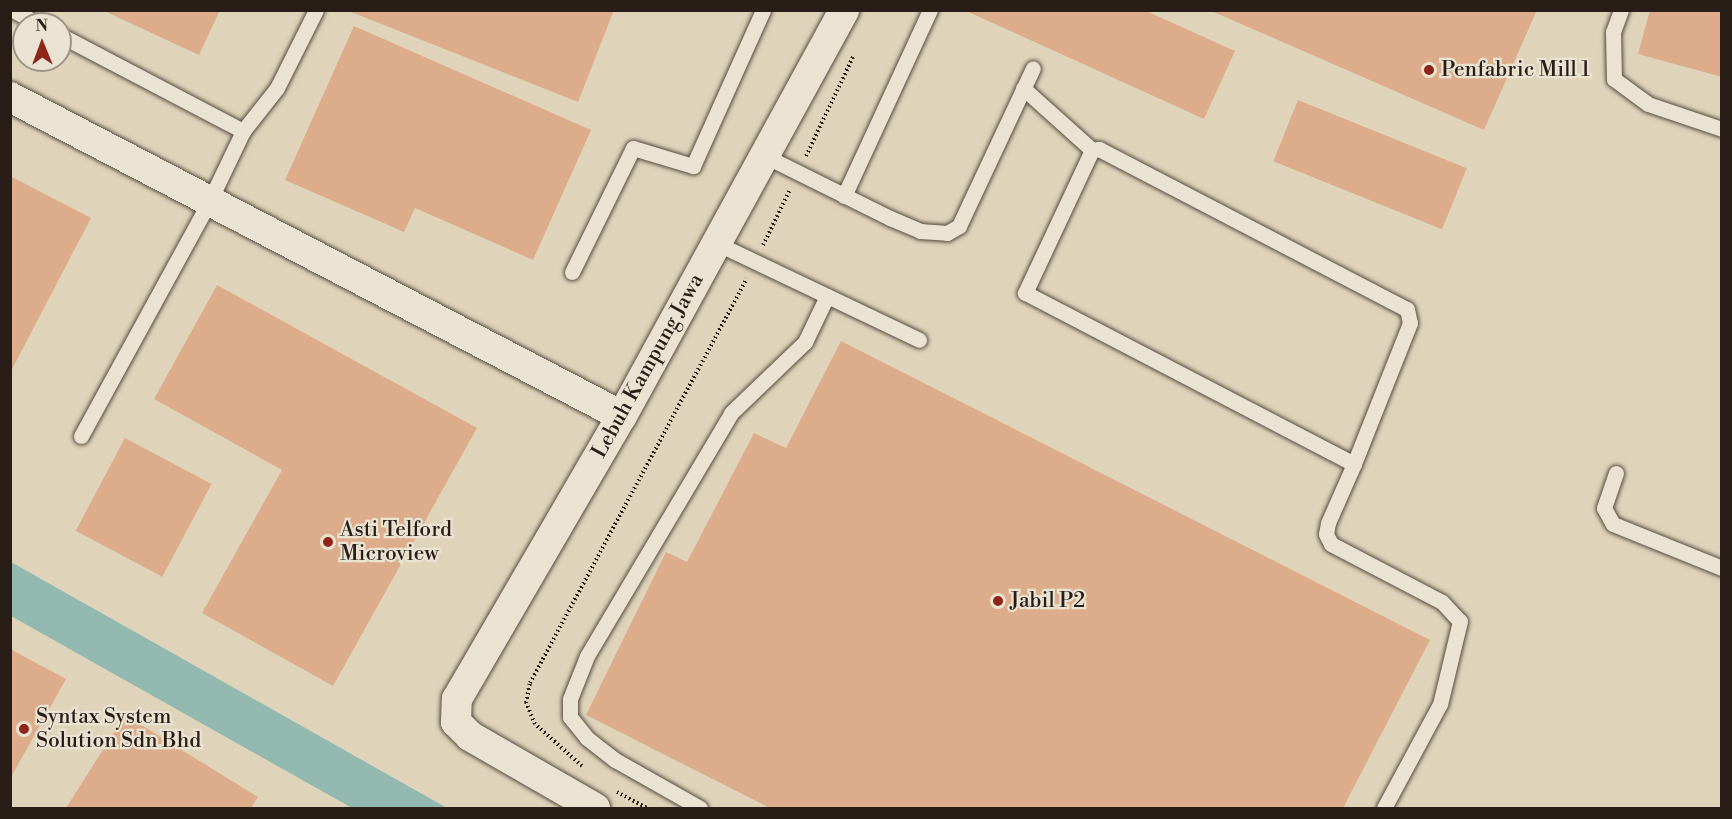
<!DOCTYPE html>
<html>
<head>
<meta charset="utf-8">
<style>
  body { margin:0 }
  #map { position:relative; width:1732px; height:819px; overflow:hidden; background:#dfd4ba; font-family:"Libre Bodoni",serif }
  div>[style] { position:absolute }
  .water>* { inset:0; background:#93b8b0 }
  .building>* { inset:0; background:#ddad8b; transform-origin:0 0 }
  .path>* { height:4px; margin-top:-2px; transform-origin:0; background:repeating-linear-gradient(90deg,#281e17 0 1.5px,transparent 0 4.5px) }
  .roads { filter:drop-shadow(0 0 2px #564c40) drop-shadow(0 0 2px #564c40) }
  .service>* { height:15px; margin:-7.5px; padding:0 7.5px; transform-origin:7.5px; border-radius:7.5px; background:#eae3d2 }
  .minor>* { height:30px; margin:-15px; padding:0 15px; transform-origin:15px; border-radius:15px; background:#eae3d2 }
  .dots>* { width:16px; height:16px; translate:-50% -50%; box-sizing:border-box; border:3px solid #eae3d2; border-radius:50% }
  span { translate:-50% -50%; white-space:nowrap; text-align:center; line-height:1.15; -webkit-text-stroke:4.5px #eae3d2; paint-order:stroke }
  .poi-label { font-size:21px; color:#281e17 }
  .left { translate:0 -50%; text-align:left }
  .street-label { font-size:21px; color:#281e17 }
  .frame { position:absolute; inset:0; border:12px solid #281e17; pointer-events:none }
  .north { position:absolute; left:12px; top:12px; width:60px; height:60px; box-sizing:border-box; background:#eae3d2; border:2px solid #9c9487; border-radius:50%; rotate:359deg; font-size:16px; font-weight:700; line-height:24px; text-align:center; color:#281e17 }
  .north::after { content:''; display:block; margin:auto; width:21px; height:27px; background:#8f2418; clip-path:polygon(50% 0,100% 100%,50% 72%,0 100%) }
</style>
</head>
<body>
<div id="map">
  <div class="water">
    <div style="clip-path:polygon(11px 562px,447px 808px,352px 808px,11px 616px)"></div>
  </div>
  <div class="building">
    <div style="clip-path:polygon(102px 10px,220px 10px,199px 55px)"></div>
    <div style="clip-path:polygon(346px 10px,614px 10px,578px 102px)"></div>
    <div style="clip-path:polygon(964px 10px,1144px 10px,1235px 51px,1204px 119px)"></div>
    <div style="clip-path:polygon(1209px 10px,1537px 10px,1484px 130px)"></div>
    <div style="clip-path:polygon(1650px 10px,1722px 10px,1722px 77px,1638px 54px)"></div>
    <div style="clip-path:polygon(354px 26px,591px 130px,533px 260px,415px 208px,404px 232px,285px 180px)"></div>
    <div style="left:1298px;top:100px;width:182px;height:66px;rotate:22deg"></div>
    <div style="clip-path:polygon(10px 176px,91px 218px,10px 373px)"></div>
    <div style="clip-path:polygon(217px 285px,477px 428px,333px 686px,202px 613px,282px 470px,154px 399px)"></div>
    <div style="clip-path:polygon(841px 341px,1430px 640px,1343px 808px,770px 808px,586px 715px,666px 552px,687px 562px,754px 433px,786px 448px)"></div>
    <div style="left:125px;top:438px;width:98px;height:105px;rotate:28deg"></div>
    <div style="clip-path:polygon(10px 649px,66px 679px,10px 779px)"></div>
    <div style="clip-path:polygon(125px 715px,258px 797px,251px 808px,66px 808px)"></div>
  </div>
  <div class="path">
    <div style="left:806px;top:156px;width:110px;rotate:-64.6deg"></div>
    <div style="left:763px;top:245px;width:61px;rotate:-63.9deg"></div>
    <div style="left:582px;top:766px;width:63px;rotate:-138.2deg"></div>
    <div style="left:535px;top:724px;width:23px;rotate:-113deg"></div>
    <div style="left:526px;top:703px;width:20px;rotate:-79deg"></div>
    <div style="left:530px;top:683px;width:459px;rotate:-61.8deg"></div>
    <div style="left:617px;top:792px;width:34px;rotate:28deg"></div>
  </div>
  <div class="roads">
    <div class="service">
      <div style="left:13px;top:10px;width:29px;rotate:29deg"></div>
      <div style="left:1621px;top:10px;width:23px;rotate:110deg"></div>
      <div style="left:1613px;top:32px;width:47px;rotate:88.8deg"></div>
      <div style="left:1614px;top:79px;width:42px;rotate:36.3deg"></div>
      <div style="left:1648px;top:104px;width:78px;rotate:18.7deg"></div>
      <div style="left:60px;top:35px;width:207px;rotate:27.7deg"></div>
      <div style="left:1023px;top:88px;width:93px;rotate:41.9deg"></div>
      <div style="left:1092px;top:150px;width:7px;rotate:-8deg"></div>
      <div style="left:1099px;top:149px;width:347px;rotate:27.5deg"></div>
      <div style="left:1407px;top:309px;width:14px;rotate:78deg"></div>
      <div style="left:1410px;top:323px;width:152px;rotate:111.7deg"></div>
      <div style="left:1354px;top:464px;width:371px;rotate:-152.5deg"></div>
      <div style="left:1025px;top:293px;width:158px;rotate:-64.9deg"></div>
      <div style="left:765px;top:156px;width:140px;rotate:26.4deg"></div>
      <div style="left:890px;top:218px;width:33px;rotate:23deg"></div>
      <div style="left:920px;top:231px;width:27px;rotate:4deg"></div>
      <div style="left:947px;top:233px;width:14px;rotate:-30deg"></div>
      <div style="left:959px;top:226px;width:174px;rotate:-64.9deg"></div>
      <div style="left:844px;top:196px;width:205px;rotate:-65.2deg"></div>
      <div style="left:716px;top:243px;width:225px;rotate:25.5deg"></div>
      <div style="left:572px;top:272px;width:138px;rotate:-63.8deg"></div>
      <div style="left:633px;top:148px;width:63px;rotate:16.7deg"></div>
      <div style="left:693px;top:166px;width:171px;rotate:-65.8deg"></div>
      <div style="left:81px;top:436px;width:269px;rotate:-61.3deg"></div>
      <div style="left:210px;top:200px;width:76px;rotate:-64.4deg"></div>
      <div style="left:243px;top:131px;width:55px;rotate:-51.7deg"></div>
      <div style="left:277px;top:88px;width:87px;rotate:-63.4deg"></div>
      <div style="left:1354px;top:464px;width:64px;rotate:113.8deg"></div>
      <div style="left:1328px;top:523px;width:11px;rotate:100deg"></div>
      <div style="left:1326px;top:534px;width:11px;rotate:63deg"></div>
      <div style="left:1331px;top:544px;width:125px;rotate:27.6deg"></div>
      <div style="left:1442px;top:602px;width:26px;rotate:47deg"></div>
      <div style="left:1460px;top:621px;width:85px;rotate:103.5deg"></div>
      <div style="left:1440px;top:704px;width:118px;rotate:118.3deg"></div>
      <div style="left:1616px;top:473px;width:37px;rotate:109deg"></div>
      <div style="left:1604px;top:508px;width:18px;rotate:61deg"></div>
      <div style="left:1613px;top:524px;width:118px;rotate:22deg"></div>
      <div style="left:700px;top:808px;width:98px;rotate:-150.5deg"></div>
      <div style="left:615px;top:760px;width:36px;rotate:-142deg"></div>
      <div style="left:587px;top:738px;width:27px;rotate:-129deg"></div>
      <div style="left:570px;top:717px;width:18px;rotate:-90deg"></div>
      <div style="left:570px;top:699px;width:46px;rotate:-68.4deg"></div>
      <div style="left:587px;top:656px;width:282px;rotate:-59.3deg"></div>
      <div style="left:731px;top:413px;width:103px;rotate:-43.8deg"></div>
      <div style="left:805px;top:342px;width:51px;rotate:-64.4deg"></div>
    </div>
    <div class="minor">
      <div style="left:10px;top:97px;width:690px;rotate:27.53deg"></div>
      <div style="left:595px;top:808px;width:144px;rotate:-150.1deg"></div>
      <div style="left:470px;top:736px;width:20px;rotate:-135deg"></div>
      <div style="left:456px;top:722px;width:23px;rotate:-88deg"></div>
      <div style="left:457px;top:699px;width:328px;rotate:-59.8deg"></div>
      <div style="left:622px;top:416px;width:463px;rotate:-61.3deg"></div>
    </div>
  </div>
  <div class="dots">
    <div style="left:1429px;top:70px;background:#8f2418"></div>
    <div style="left:328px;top:542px;background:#8f2418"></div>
    <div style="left:998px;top:601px;background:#8f2418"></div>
    <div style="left:24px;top:729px;background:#8f2418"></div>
  </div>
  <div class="poi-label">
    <span class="left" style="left:1441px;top:70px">Penfabric Mill 1</span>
    <span class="left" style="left:340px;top:542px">Asti Telford<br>Microview</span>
    <span class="left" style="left:1010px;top:601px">Jabil P2</span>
    <span class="left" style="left:36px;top:729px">Syntax System<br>Solution Sdn Bhd</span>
  </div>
  <div class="street-label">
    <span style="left:648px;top:366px;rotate:-61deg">Lebuh Kampung Jawa</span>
  </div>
  <div class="frame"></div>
  <div class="north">N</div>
</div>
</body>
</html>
